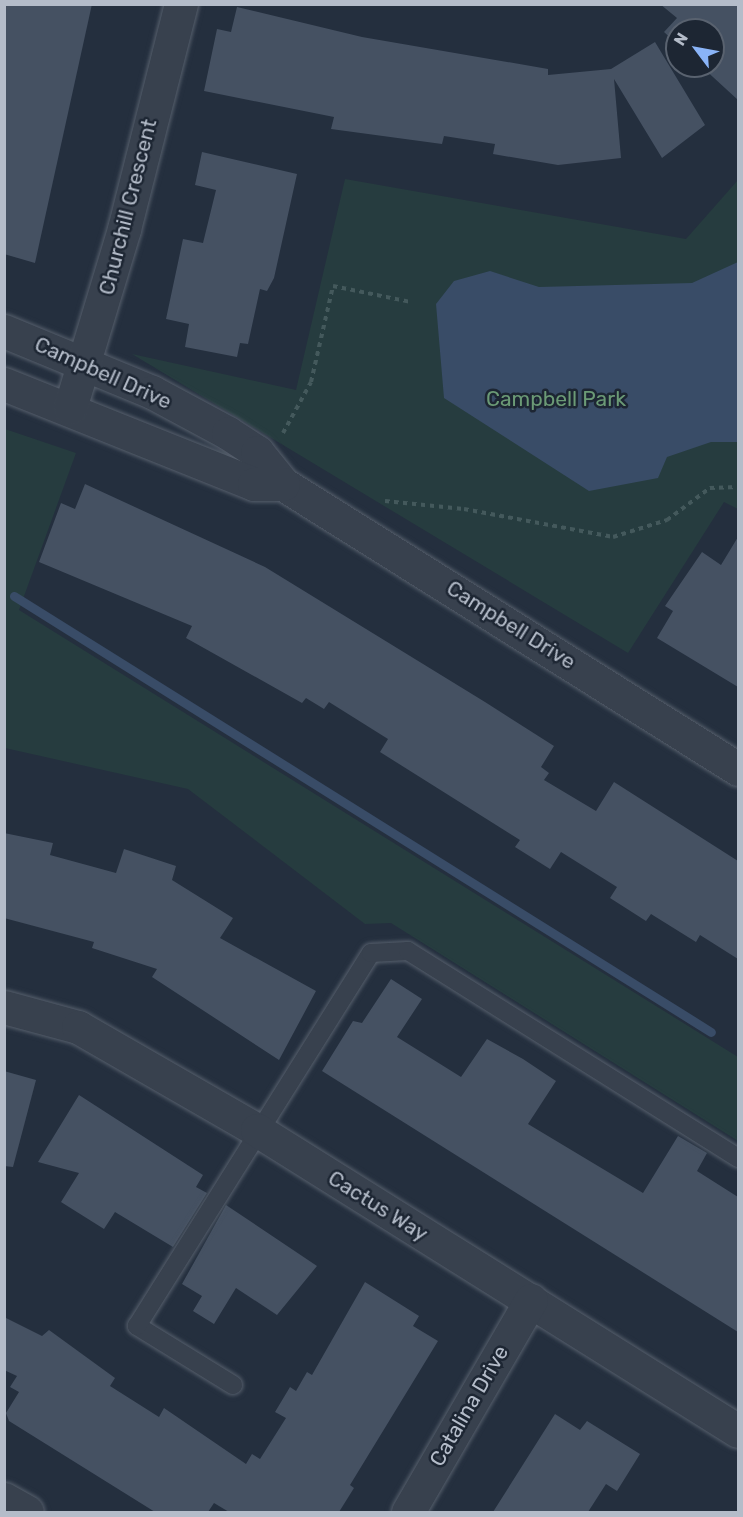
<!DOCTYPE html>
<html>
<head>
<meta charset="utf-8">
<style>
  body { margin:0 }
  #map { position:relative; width:743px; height:1517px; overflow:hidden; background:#242f3e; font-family:Rubik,sans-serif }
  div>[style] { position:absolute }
  .green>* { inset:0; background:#263c3f }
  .water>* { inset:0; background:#394c67 }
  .stream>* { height:9px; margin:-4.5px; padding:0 4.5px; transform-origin:4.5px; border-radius:4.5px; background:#394c67 }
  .building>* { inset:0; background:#455162 }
  .path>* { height:4px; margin-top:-2px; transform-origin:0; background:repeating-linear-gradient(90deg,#44595c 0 4.5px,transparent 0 9px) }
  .roads { filter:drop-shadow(0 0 2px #565f6c) drop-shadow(0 0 2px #565f6c) }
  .service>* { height:18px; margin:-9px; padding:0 9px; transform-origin:9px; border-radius:9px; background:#38414e }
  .minor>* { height:33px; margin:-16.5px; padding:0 16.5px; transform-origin:16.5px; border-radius:16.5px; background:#38414e }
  span { translate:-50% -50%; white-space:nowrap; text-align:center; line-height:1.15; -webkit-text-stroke:5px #1d2633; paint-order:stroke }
  .street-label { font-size:21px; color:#b4bcc9 }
  .park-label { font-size:21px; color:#6b9a76 }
  .frame { position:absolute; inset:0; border:6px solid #b4bcc9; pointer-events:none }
  .north { position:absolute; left:665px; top:18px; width:60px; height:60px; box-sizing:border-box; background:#1d2633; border:2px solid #59626f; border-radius:50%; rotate:302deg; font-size:16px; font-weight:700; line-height:24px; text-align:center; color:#b4bcc9 }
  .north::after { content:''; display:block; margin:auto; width:21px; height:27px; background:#8ab4f8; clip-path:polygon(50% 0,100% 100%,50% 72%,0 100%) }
</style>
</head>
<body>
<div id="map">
  <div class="green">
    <div style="clip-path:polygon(345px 179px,686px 239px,738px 180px,738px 509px,724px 502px,628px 653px,132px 354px,296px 390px)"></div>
    <div style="clip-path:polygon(5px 429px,76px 453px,19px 610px,738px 1057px,738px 1141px,391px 923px,365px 924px,188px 789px,5px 748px)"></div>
  </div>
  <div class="water">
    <div style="clip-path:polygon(738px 262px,738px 442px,711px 442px,667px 457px,658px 478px,589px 491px,444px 398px,436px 304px,454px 281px,490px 271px,539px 287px,692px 283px)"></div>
  </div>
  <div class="stream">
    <div style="left:14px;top:596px;width:822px;rotate:32.03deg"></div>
  </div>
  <div class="building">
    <div style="clip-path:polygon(4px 4px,92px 4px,35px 263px,4px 254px)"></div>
    <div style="clip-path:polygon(660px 4px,738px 4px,738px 100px,701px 66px,713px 66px,713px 30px,677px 30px,677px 44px,664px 32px,677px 18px)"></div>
    <div style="clip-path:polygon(237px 7px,362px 37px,548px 69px,548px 75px,611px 69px,655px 42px,705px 125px,662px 158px,614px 79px,621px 158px,558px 165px,493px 154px,495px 144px,444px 136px,442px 144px,331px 129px,334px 117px,204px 91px,217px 29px,231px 32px)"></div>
    <div style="clip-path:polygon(202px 152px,297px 174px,274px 278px,267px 291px,260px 289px,248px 344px,240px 343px,237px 357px,185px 347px,189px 324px,166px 319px,183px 239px,203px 243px,216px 190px,195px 185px)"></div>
    <div style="clip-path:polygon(85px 484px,265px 567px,485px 702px,554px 746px,541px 767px,549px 773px,544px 780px,596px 811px,614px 782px,738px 861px,738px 959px,700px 935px,696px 942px,651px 914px,646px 921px,610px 898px,617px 887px,561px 852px,550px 869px,515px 847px,520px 840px,380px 752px,388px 739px,329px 702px,324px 709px,306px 698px,302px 703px,186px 638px,192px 626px,39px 562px,61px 503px,75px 509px)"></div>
    <div style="clip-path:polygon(738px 537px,738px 687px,657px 638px,673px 611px,665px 606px,702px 552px,721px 565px)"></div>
    <div style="clip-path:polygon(4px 833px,53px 843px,50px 855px,116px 873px,124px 849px,176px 866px,172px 880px,233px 918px,220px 938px,316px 991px,279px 1060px,152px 977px,157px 969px,92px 948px,94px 942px,4px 918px)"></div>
    <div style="clip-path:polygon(391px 979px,422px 999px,397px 1037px,461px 1077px,487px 1039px,523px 1059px,556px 1081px,528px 1124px,643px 1193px,678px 1136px,707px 1153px,697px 1171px,738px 1197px,738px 1332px,322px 1071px,353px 1021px,362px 1023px)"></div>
    <div style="clip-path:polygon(4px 1071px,36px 1080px,13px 1167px,4px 1166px)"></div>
    <div style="clip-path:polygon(79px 1095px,203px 1175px,196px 1187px,207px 1193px,173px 1247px,115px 1212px,104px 1229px,61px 1202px,79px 1173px,38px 1162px)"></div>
    <div style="clip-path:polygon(226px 1205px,317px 1266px,277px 1315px,236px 1288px,214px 1324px,193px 1311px,202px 1296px,182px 1284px)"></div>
    <div style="clip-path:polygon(365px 1282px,419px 1316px,413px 1326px,438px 1341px,350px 1485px,354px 1488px,339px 1512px,229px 1512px,214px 1503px,208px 1512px,155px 1512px,9px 1421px,6px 1413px,19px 1392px,10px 1387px,17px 1376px,4px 1370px,4px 1317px,42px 1336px,49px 1330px,115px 1378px,110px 1386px,159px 1417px,164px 1408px,246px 1464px,252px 1454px,260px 1459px,286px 1418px,275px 1412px,290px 1387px,296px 1391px,307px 1372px,312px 1375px)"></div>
    <div style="clip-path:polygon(555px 1414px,580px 1430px,587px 1421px,640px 1454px,617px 1491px,606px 1484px,588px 1512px,493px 1512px)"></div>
  </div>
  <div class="path">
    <div style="left:283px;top:433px;width:58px;rotate:-61.2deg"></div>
    <div style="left:311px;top:382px;width:98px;rotate:-77.1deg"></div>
    <div style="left:333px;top:286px;width:80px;rotate:11.6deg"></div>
    <div style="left:385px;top:501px;width:79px;rotate:5.8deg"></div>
    <div style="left:464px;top:509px;width:152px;rotate:10.6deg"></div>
    <div style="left:613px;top:537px;width:57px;rotate:-17.5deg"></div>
    <div style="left:667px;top:520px;width:54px;rotate:-36.7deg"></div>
    <div style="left:710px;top:488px;width:28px;rotate:-2deg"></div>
  </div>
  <div class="roads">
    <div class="service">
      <div style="left:233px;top:1385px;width:113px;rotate:-148.4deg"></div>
      <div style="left:137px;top:1326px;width:440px;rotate:-57.9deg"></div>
      <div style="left:371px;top:953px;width:37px;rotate:-3deg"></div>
      <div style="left:408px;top:951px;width:390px;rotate:32.1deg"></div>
    </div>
    <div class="minor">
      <div style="left:4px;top:331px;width:160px;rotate:22.4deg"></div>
      <div style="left:152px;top:392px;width:86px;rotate:28.3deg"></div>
      <div style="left:228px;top:433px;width:35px;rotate:33deg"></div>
      <div style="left:257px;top:452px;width:41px;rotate:50.9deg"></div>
      <div style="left:283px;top:484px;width:537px;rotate:32.06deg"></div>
      <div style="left:4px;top:384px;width:269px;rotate:21.8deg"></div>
      <div style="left:254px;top:484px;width:29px"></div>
      <div style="left:70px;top:408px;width:187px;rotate:-73.2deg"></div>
      <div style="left:124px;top:229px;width:232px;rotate:-75.8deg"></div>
      <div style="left:4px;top:1007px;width:77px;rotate:15.1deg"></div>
      <div style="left:78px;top:1027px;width:207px;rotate:29.9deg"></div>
      <div style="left:257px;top:1130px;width:567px;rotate:32.04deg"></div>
      <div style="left:4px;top:1499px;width:26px;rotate:29deg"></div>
      <div style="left:408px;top:1512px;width:245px;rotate:-59.9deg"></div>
    </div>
  </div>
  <div class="street-label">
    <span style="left:128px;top:207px;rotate:-76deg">Churchill Crescent</span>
    <span style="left:103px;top:373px;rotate:24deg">Campbell Drive</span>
    <span style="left:511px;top:625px;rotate:32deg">Campbell Drive</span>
    <span style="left:378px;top:1206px;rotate:32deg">Cactus Way</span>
    <span style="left:469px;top:1406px;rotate:-60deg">Catalina Drive</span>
  </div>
  <div class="park-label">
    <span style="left:556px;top:399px">Campbell Park</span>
  </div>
  <div class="frame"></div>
  <div class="north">N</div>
</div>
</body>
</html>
